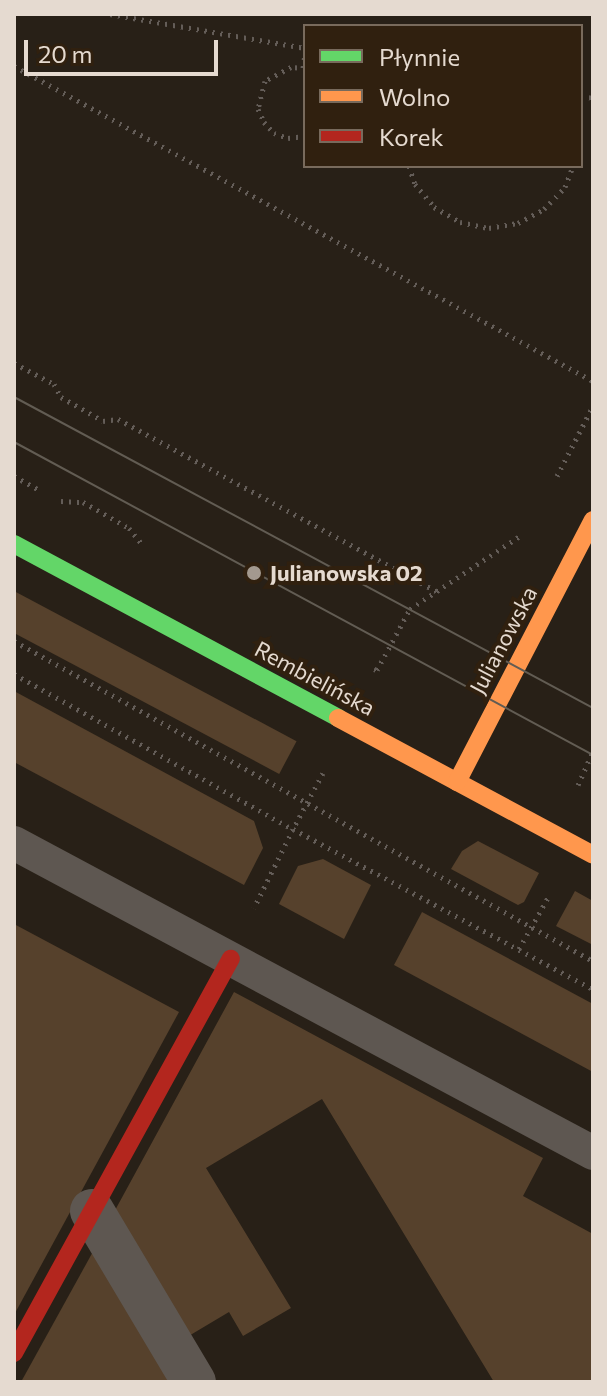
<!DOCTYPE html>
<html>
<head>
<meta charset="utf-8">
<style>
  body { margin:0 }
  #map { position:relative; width:607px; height:1396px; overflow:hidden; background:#282017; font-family:Commissioner,sans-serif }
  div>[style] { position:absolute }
  .green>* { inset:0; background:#56412c; transform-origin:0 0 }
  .path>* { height:5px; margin-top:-2.5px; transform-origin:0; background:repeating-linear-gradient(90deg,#645d58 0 2px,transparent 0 8px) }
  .lane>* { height:34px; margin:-17px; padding:0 17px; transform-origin:17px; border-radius:17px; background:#5e5751 }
  .street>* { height:44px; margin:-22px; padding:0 22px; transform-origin:22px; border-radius:22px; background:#5e5751 }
  .fast>* { height:18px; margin:-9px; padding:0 9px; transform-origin:9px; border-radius:9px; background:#63d668 }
  .slow>* { height:18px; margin:-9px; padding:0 9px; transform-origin:9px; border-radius:9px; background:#ff974d }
  .jam>* { height:18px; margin:-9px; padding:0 9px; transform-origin:9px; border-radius:9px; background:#b3261e }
  .tram>* { height:2px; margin:-1px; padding:0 1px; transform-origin:1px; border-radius:1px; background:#625c53 }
  .dots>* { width:22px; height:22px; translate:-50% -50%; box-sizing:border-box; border:4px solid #30200f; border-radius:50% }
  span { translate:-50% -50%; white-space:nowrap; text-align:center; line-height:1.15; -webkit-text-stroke:8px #30200f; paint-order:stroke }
  .poi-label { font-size:22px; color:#e5dad0; font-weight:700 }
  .left { translate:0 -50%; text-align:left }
  .street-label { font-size:22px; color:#e5dad0 }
  .frame { position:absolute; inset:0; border:16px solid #e5dad0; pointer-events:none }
  .legend { position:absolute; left:303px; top:24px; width:280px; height:144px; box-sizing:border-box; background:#30200f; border:2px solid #786a5c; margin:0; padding:10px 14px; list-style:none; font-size:24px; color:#e5dad0 }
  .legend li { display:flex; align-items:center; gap:16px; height:40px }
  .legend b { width:40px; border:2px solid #786a5c }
  .scale { position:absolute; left:24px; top:40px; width:194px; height:36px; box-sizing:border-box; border:4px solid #e5dad0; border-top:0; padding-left:10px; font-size:24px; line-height:28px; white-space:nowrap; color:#e5dad0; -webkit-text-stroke:6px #30200f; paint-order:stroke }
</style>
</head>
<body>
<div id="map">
  <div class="green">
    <div style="left:14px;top:591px;width:320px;height:37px;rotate:28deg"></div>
    <div style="clip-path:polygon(14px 691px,254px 821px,263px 848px,244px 885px,14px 762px)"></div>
    <div style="clip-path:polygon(478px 841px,539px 873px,524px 902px,518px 905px,451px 869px,462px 851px)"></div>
    <div style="clip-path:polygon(323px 859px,371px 885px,344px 939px,279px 904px,298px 866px)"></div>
    <div style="clip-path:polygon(575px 891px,593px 901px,593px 945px,556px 926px)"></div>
    <div style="clip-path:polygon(422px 912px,593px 1004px,593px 1072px,394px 965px)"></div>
    <div style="clip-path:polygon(14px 924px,179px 1012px,14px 1315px)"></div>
    <div style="clip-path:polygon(234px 992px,543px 1158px,523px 1196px,593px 1234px,593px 1382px,494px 1382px,322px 1099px,206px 1168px,291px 1308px,243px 1336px,229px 1312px,187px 1337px,113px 1214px)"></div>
    <div style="clip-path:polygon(95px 1248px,175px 1382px,21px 1382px)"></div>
  </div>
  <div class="path">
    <div style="left:110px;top:14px;width:198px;rotate:9.9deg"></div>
    <div style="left:14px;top:66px;width:659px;rotate:28.55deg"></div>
    <div style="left:303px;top:68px;width:14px;rotate:-82deg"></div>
    <div style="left:305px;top:68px;width:14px;rotate:-176deg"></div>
    <div style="left:291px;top:67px;width:30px;rotate:152deg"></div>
    <div style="left:265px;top:81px;width:29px;rotate:104deg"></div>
    <div style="left:258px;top:109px;width:14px;rotate:65deg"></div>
    <div style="left:264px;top:122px;width:15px;rotate:48deg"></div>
    <div style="left:274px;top:133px;width:15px;rotate:20deg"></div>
    <div style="left:288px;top:138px;width:17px;rotate:-7deg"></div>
    <div style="left:581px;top:96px;width:12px;rotate:9deg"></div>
    <div style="left:409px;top:166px;width:19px;rotate:72deg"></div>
    <div style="left:415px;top:184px;width:30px;rotate:50deg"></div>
    <div style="left:434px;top:207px;width:30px;rotate:30deg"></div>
    <div style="left:460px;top:222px;width:30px;rotate:12deg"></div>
    <div style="left:489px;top:228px;width:29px;rotate:-10deg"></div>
    <div style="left:518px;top:223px;width:30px;rotate:-28deg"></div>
    <div style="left:544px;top:209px;width:30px;rotate:-46deg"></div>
    <div style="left:565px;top:187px;width:22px;rotate:-69deg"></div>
    <div style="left:14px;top:363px;width:45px;rotate:27.7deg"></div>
    <div style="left:54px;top:384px;width:15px;rotate:62deg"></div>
    <div style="left:61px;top:397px;width:48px;rotate:29.7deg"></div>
    <div style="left:103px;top:421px;width:15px;rotate:-8deg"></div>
    <div style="left:118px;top:419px;width:362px;rotate:28.4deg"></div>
    <div style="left:14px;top:476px;width:31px;rotate:29deg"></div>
    <div style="left:557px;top:476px;width:79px;rotate:-62.8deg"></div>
    <div style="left:61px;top:501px;width:22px;rotate:3deg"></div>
    <div style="left:83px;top:502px;width:53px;rotate:29.5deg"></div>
    <div style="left:129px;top:528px;width:22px;rotate:51deg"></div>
    <div style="left:14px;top:641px;width:662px;rotate:28.93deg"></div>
    <div style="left:374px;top:669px;width:3px;rotate:18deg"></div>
    <div style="left:377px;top:670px;width:69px;rotate:-61.6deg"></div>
    <div style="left:410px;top:609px;width:132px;rotate:-33.6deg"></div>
    <div style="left:14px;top:674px;width:319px;rotate:29.1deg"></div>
    <div style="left:293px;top:829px;width:88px;rotate:116.3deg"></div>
    <div style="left:323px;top:773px;width:64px;rotate:118.2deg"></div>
    <div style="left:293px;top:829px;width:340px;rotate:28.1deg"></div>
    <div style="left:578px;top:785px;width:36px;rotate:-66deg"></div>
    <div style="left:519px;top:949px;width:63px;rotate:-60.6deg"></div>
  </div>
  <div class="lane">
    <div style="left:14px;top:843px;width:657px;rotate:28.16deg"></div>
  </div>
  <div class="street">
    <div style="left:92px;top:1211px;width:199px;rotate:59.2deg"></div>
  </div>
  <div class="fast">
    <div style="left:14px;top:544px;width:368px;rotate:28.2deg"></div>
  </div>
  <div class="slow">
    <div style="left:338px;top:718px;width:289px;rotate:28.2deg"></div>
    <div style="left:457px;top:782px;width:295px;rotate:-62.6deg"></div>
  </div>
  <div class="jam">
    <div style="left:14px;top:1353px;width:450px;rotate:-61.2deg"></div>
  </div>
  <div class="tram">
    <div style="left:14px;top:397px;width:657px;rotate:28.24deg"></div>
    <div style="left:14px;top:442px;width:658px;rotate:28.4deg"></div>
  </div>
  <div class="dots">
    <div style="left:254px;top:573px;background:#a3998f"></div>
  </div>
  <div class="poi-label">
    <span class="left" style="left:270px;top:573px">Julianowska 02</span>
  </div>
  <div class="street-label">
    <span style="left:503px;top:640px;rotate:-62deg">Julianowska</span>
    <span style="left:315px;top:678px;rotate:28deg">Rembielińska</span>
  </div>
  <div class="frame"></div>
  <ul class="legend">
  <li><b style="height:10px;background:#63d668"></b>Płynnie</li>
  <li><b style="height:10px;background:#ff974d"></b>Wolno</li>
  <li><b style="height:10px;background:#b3261e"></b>Korek</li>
  </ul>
  <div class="scale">20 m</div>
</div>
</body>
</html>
